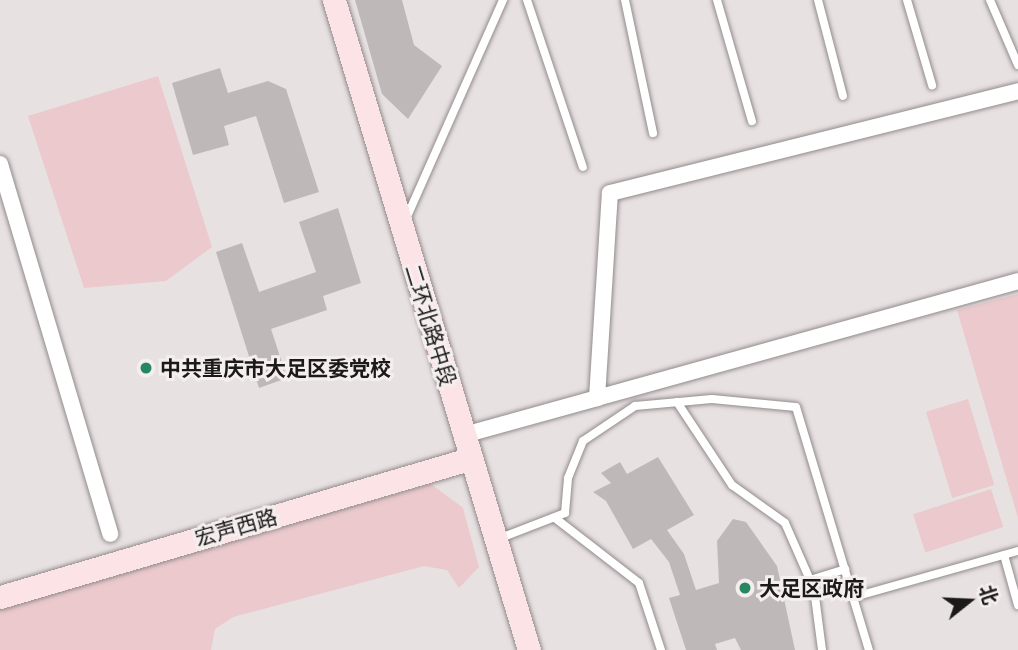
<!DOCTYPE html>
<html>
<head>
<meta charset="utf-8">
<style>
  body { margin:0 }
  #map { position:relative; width:1018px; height:650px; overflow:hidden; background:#e8e1e2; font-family:"IBM Plex Serif","Noto Sans SC",serif }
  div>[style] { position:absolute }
  .green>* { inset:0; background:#ebc9cc; transform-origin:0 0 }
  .building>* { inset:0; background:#bfb8b9 }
  .roads { filter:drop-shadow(0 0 2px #928b8c) drop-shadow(0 0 2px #928b8c) }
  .lane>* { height:8px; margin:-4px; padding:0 4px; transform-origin:4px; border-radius:4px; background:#fff }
  .street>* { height:16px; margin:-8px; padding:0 8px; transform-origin:8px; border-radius:8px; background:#fff }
  .secondary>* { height:23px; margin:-11.5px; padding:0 11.5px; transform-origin:11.5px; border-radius:11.5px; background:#fce3e6 }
  .dots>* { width:19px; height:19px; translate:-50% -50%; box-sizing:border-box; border:4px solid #f5eeef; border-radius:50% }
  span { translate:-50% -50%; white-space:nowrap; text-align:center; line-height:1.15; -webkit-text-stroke:6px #f5eeef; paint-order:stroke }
  .street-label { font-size:21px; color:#1b1919 }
  .poi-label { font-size:21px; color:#1b1919; font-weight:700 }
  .left { translate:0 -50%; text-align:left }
  .north { position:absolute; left:934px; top:566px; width:70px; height:70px; -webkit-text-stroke:5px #f5eeef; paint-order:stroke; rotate:72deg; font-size:19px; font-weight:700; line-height:28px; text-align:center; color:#1b1919 }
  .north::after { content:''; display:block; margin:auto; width:24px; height:32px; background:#1b1919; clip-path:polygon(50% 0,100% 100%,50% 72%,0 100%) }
</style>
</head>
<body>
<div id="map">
  <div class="green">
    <div style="clip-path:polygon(158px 76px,212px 247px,166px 281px,84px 288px,28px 116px)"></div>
    <div style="clip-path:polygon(1018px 294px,1018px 518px,957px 310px)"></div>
    <div style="left:968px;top:399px;width:90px;height:44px;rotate:73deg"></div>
    <div style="clip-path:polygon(431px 484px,463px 508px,479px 567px,459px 588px,447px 570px,424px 566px,233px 617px,215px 629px,211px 650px,0 650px,0 607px)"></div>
    <div style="left:991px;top:489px;width:40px;height:82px;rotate:72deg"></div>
  </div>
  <div class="building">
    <div style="clip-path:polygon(355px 0,402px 0,414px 45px,442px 66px,408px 119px,382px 94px)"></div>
    <div style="clip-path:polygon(220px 68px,228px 93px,268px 81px,286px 89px,319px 192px,284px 203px,256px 116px,224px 126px,229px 145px,193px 155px,172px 83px)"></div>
    <div style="clip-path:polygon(338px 208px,361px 283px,323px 296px,327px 310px,271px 329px,287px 378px,259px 388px,216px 252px,242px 243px,259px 292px,316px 272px,299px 222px)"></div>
    <div style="clip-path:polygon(658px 457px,694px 515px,667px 530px,684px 554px,696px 590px,719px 583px,717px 541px,733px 519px,746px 522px,777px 566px,795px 650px,741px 650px,735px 638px,715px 644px,717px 650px,686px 650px,669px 598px,680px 595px,669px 562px,651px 539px,633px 549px,606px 501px,593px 492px,611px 483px,601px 473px,620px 462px,627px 474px)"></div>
  </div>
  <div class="roads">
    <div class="lane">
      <div style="left:527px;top:0;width:176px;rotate:71.5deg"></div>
      <div style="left:625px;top:0;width:136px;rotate:78.1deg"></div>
      <div style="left:717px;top:0;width:126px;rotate:73.9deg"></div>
      <div style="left:818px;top:0;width:99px;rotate:75.4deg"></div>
      <div style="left:907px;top:0;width:89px;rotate:73.6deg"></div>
      <div style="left:990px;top:0;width:71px;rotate:66.7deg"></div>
      <div style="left:406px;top:219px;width:240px;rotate:-66.1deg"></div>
      <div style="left:677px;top:402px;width:100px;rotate:56.5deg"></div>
      <div style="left:732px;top:485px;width:65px;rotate:35.6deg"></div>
      <div style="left:785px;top:523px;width:72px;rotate:66.3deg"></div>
      <div style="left:814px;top:589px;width:62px;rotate:82.5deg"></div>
      <div style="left:555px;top:518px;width:106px;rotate:37.7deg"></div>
      <div style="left:639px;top:583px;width:71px;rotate:71.8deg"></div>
      <div style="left:498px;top:539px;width:72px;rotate:-21.2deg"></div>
      <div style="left:565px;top:513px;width:35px;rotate:-85deg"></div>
      <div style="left:568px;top:478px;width:40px;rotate:-68deg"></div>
      <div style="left:583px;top:441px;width:63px;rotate:-33.9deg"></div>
      <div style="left:635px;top:406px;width:77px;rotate:-5.2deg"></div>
      <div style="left:712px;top:399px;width:84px;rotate:5.4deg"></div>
      <div style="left:796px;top:407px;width:254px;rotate:73.3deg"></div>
      <div style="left:1004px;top:555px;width:52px;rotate:74.4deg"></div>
      <div style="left:810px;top:580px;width:37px;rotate:-17deg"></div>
      <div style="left:854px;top:597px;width:170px;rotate:-15.7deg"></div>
    </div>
    <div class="street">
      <div style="left:0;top:164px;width:386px;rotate:73.4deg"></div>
      <div style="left:597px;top:398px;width:437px;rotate:-15.5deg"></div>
      <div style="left:464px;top:435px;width:138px;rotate:-15.5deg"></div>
      <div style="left:597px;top:398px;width:205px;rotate:-86.4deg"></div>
      <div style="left:610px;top:193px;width:421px;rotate:-14deg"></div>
    </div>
    <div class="secondary">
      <div style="left:334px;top:0;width:679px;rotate:73.3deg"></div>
      <div style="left:0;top:597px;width:491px;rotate:-16.4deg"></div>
    </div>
  </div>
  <div class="dots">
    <div style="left:146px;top:368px;background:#278760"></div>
    <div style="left:745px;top:588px;background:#278760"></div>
  </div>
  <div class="street-label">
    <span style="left:431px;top:325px;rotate:73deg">二环北路中段</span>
    <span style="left:236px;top:527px;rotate:-16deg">宏声西路</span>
  </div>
  <div class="poi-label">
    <span class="left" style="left:160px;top:368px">中共重庆市大足区委党校</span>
    <span class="left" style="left:759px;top:588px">大足区政府</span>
  </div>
  <div class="north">北</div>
</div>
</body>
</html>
